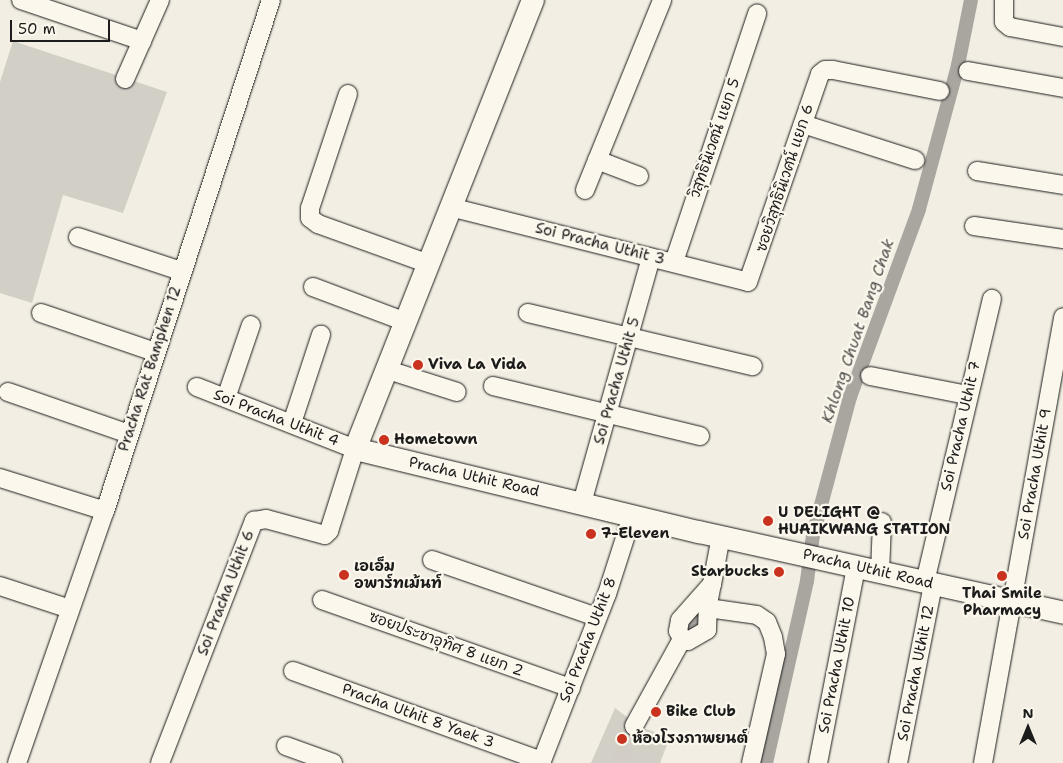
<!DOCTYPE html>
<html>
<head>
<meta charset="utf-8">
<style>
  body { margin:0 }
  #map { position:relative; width:1063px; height:763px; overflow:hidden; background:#f2eee4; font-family:"Shantell Sans","Playpen Sans Thai",sans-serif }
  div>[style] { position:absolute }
  .green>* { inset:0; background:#d2cfc6 }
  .water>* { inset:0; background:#a9a6a0 }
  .canal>* { height:14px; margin:-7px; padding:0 7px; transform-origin:7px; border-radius:7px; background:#a9a6a0 }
  .minor-tunnel>* { height:18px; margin-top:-9px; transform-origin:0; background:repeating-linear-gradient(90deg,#d2cec6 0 18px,transparent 0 27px) }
  .roads { filter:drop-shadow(0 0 1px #1c1c1c) drop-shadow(0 0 1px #1c1c1c) }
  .minor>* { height:18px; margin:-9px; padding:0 9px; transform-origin:9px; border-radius:9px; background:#fbf7ec }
  .major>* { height:22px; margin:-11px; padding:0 11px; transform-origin:11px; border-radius:11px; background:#fbf7ec }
  .dots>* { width:14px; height:14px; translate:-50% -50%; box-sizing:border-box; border:2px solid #fbf7ec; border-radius:50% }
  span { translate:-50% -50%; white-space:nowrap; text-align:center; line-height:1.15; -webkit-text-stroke:4.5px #fbf7ec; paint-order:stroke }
  .street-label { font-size:15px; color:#1c1c1c }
  .poi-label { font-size:15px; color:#1c1c1c; font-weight:700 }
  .left { translate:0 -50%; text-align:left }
  .right { translate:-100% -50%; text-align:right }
  .water-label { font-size:16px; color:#545351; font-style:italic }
  .north { position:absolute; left:1003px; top:703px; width:50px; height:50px; -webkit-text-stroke:4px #fbf7ec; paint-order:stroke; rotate:0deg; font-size:14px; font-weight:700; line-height:20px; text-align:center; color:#1c1c1c }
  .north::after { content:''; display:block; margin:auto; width:18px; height:22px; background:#1c1c1c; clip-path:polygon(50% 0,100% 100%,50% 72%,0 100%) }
  .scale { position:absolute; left:10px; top:20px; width:100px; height:22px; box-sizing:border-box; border:2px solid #1c1c1c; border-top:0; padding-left:6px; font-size:15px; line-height:18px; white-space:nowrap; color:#1c1c1c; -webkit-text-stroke:4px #fbf7ec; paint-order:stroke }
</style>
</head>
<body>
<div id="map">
  <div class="green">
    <div style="clip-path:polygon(13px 41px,167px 92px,123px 213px,63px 195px,32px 303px,0 293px,0 82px)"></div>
    <div style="clip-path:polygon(615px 708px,640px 727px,670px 737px,660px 763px,591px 763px)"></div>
  </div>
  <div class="water">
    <div style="clip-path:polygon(696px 607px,702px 609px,701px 627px,688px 634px,683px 629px)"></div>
  </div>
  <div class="canal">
    <div style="left:766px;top:763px;width:187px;rotate:-77.3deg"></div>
    <div style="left:807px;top:581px;width:46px;rotate:-82.6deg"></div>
    <div style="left:813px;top:535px;width:143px;rotate:-75deg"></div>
    <div style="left:850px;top:397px;width:200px;rotate:-69.8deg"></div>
    <div style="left:919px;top:209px;width:149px;rotate:-74.8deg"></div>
    <div style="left:958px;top:65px;width:66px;rotate:-78.7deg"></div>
  </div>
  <div class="minor-tunnel">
    <div style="left:620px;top:763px;width:40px;rotate:-69deg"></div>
  </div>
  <div class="roads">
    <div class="minor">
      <div style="left:21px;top:0;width:128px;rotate:18.7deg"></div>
      <div style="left:1004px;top:0;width:22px;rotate:90deg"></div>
      <div style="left:1004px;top:22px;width:8px;rotate:40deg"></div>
      <div style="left:1010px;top:27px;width:54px;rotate:10.7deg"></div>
      <div style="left:968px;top:71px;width:97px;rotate:10.1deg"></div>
      <div style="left:125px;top:79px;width:86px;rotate:-66.1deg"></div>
      <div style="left:348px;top:94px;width:120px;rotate:108.4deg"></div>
      <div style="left:310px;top:208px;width:10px;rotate:90deg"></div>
      <div style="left:310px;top:218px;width:10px;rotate:37deg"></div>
      <div style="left:318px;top:224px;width:118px;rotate:19.8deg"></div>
      <div style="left:803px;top:124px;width:118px;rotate:17.8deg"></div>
      <div style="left:597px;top:160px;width:45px;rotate:20.9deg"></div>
      <div style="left:977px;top:171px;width:87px;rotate:9.2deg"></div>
      <div style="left:585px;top:190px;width:205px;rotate:-67.9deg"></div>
      <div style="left:450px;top:207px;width:307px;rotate:14.1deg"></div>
      <div style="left:748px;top:282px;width:220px;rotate:-70.9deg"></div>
      <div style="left:820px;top:74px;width:6px;rotate:-39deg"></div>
      <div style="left:825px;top:70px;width:8px"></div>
      <div style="left:833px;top:70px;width:109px;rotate:11.1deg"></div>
      <div style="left:974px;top:226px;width:90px;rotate:8.3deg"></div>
      <div style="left:78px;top:237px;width:108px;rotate:18.3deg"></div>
      <div style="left:674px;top:262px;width:262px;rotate:-71.5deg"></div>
      <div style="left:313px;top:287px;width:99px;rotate:20.6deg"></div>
      <div style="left:41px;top:313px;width:120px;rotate:18.9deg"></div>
      <div style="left:528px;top:313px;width:231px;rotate:13.3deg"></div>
      <div style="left:388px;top:370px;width:72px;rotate:17.7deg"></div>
      <div style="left:870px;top:376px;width:100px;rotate:11deg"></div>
      <div style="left:493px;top:386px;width:213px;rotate:13.6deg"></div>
      <div style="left:8px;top:392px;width:128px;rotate:19.1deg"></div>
      <div style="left:226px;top:398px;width:77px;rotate:-71.1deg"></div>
      <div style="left:292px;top:423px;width:93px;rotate:-71.8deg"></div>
      <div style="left:0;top:478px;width:110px;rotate:17.4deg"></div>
      <div style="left:582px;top:503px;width:255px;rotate:-74.3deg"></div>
      <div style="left:432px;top:560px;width:175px;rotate:19.1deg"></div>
      <div style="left:880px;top:572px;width:50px;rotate:-87.7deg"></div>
      <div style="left:925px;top:582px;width:291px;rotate:-76.7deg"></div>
      <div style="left:712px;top:584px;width:48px;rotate:131.6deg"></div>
      <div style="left:680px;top:620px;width:11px;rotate:100deg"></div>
      <div style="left:678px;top:631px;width:9px;rotate:63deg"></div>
      <div style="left:682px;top:639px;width:6px;rotate:18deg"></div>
      <div style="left:688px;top:641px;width:22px;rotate:-30deg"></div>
      <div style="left:707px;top:630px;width:26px;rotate:-88deg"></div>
      <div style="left:708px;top:604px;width:20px;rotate:-79deg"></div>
      <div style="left:712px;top:584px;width:49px;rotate:-79.4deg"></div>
      <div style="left:0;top:586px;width:74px;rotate:18.2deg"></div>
      <div style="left:322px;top:600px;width:264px;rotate:19.5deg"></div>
      <div style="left:708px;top:608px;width:49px;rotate:8.1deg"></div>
      <div style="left:757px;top:615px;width:12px;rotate:35deg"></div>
      <div style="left:767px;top:622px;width:16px;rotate:68deg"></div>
      <div style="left:773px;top:637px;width:17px;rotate:80deg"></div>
      <div style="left:776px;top:654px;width:112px;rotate:102.9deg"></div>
      <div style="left:293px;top:671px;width:265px;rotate:19.9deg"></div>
      <div style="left:634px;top:726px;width:99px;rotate:-61.1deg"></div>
      <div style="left:286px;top:746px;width:50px;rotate:19.9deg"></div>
      <div style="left:17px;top:763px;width:267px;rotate:-70.8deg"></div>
      <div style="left:105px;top:511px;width:537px;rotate:-72deg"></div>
      <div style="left:160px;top:763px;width:260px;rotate:-68.8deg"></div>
      <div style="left:254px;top:521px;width:12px;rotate:-9deg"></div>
      <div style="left:266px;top:519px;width:61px;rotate:15.2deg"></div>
      <div style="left:325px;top:535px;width:6px;rotate:-45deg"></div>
      <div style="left:329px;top:531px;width:86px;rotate:-72.4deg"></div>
      <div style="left:355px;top:449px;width:170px;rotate:-158.6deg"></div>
      <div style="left:541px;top:763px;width:181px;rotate:-68.7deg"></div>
      <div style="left:607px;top:594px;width:82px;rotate:-72.2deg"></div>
      <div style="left:818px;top:763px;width:200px;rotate:-79deg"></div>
      <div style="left:898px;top:763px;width:182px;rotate:-78.9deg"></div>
      <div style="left:983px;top:763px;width:453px;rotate:-79.8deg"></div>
    </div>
    <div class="major">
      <div style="left:533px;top:0;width:483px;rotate:111.6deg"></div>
      <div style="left:355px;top:449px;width:354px;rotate:13.6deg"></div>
      <div style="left:699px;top:532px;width:373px;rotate:12.5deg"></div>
    </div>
  </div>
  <div class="dots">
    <div style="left:418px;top:365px;background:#c8321e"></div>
    <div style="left:384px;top:440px;background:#c8321e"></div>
    <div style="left:768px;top:521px;background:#c8321e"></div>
    <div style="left:591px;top:534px;background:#c8321e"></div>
    <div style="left:779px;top:572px;background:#c8321e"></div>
    <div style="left:344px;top:575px;background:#c8321e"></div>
    <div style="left:1002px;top:576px;background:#c8321e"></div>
    <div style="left:656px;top:712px;background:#c8321e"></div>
    <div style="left:622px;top:739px;background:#c8321e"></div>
  </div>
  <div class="street-label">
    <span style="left:715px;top:138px;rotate:-71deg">วิสุทธินิเวศน์ แยก 5</span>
    <span style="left:785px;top:178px;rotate:-72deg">ซอยวิสุทธินิเวศน์ แยก 6</span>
    <span style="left:600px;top:244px;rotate:14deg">Soi Pracha Uthit 3</span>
    <span style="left:150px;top:369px;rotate:-72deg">Pracha Rat Bamphen 12</span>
    <span style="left:617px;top:381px;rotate:-74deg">Soi Pracha Uthit 5</span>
    <span style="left:276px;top:418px;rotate:21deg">Soi Pracha Uthit 4</span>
    <span style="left:961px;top:426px;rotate:-77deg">Soi Pracha Uthit 7</span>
    <span style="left:1035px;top:474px;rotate:-80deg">Soi Pracha Uthit 9</span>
    <span style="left:474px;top:477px;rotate:13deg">Pracha Uthit Road</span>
    <span style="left:868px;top:569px;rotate:13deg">Pracha Uthit Road</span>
    <span style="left:226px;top:593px;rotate:-69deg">Soi Pracha Uthit 6</span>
    <span style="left:588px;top:640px;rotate:-69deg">Soi Pracha Uthit 8</span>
    <span style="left:446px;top:644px;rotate:20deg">ซอยประชาอุทิศ 8 แยก 2</span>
    <span style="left:837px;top:665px;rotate:-79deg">Soi Pracha Uthit 10</span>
    <span style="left:916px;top:673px;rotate:-79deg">Soi Pracha Uthit 12</span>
    <span style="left:418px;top:716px;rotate:20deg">Pracha Uthit 8 Yaek 3</span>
  </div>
  <div class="poi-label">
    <span class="left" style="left:428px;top:365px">Viva La Vida</span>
    <span class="left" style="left:394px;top:440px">Hometown</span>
    <span class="left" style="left:778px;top:521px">U DELIGHT @<br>HUAIKWANG STATION</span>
    <span class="left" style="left:601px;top:534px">7-Eleven</span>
    <span class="left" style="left:354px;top:575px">เอเอ็ม<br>อพาร์ทเม้นท์</span>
    <span class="right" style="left:769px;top:572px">Starbucks</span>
    <span style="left:1002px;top:602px">Thai Smile<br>Pharmacy</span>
    <span class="left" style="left:666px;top:712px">Bike Club</span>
    <span class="left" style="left:632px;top:739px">ห้องโรงภาพยนต์</span>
  </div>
  <div class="water-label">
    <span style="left:858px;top:331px;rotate:-71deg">Khlong Chuat Bang Chak</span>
  </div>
  <div class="north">N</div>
  <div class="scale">50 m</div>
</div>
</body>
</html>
